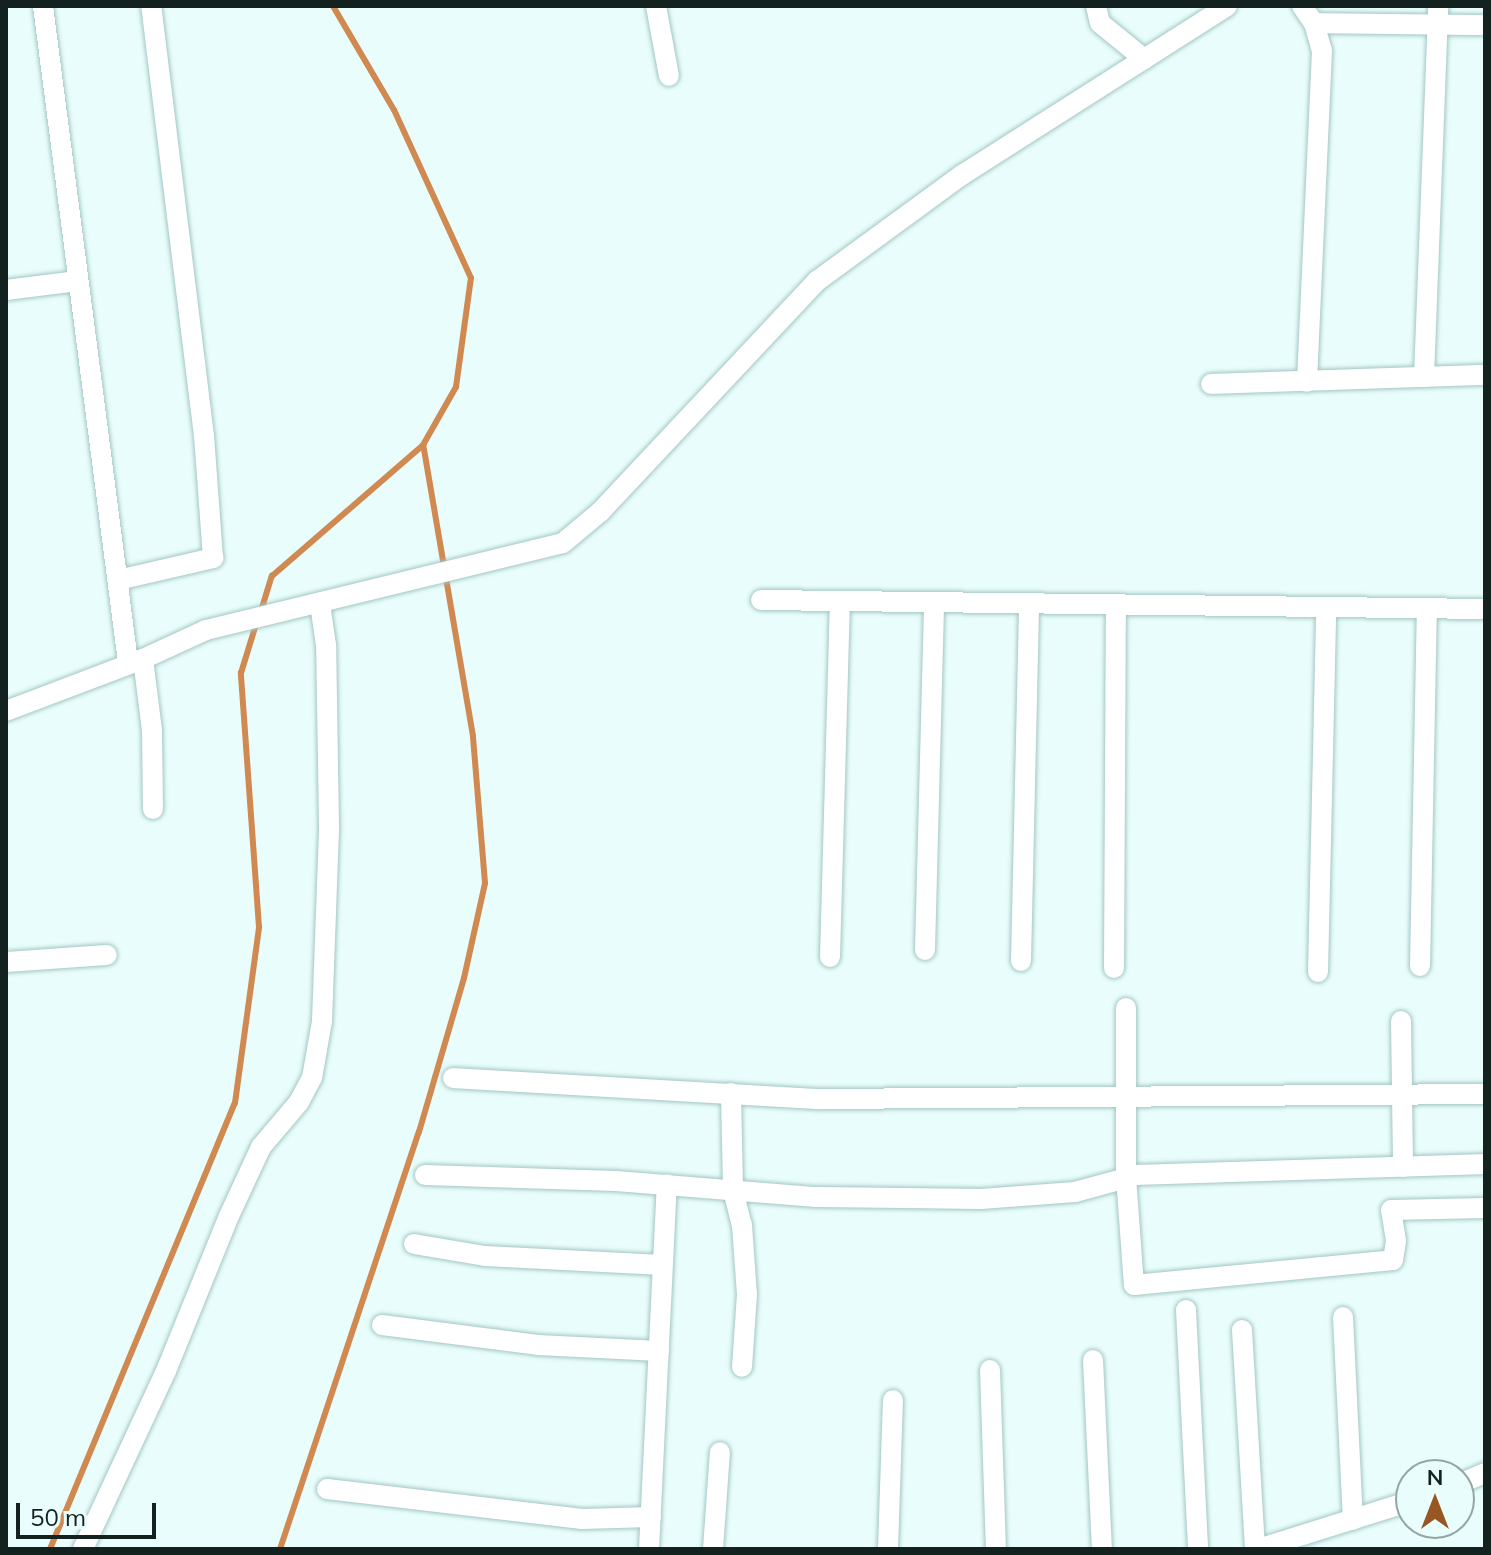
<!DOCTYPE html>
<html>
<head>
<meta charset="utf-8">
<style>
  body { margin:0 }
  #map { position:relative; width:1491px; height:1555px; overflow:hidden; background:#e9fefc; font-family:Mulish,sans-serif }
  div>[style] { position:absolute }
  .stream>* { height:6px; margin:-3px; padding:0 3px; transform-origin:3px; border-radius:3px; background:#d18952 }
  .roads { filter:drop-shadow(0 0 2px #a3c6c3) drop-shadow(0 0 2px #a3c6c3) }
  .minor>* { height:20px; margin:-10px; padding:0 10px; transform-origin:10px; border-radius:10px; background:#fff }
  span { translate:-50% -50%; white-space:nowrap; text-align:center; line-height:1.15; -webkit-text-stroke:7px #e9fefc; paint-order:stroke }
  .frame { position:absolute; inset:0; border:8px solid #13211f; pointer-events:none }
  .north { position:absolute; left:1395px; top:1459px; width:80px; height:80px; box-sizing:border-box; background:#e9fefc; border:2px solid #93a6a4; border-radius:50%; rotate:0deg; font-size:22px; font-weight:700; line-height:32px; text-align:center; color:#13211f }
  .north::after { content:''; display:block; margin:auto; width:28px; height:36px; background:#985722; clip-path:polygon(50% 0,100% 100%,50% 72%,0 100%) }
  .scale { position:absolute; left:16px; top:1503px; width:140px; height:36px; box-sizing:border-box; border:4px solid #13211f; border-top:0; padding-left:10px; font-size:24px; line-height:28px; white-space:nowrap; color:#13211f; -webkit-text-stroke:6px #e9fefc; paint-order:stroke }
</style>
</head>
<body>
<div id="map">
  <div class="stream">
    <div style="left:261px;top:611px;width:37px;rotate:-73deg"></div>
    <div style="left:272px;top:576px;width:200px;rotate:-40.9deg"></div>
    <div style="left:50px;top:1549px;width:483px;rotate:-67.5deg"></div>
    <div style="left:235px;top:1103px;width:178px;rotate:-82.2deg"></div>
    <div style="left:259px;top:927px;width:255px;rotate:-94.1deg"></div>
    <div style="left:241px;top:673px;width:54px;rotate:-72.9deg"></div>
    <div style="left:280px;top:1549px;width:440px;rotate:-71.6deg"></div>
    <div style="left:419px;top:1132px;width:160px;rotate:-73.7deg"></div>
    <div style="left:464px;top:978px;width:97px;rotate:-77.5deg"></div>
    <div style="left:485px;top:883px;width:147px;rotate:-94.7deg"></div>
    <div style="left:473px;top:736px;width:295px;rotate:-99.7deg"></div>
    <div style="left:423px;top:445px;width:67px;rotate:-60.4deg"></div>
    <div style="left:456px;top:387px;width:110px;rotate:-82.2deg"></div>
    <div style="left:471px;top:278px;width:185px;rotate:-114.6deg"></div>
    <div style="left:394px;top:110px;width:121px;rotate:-120.4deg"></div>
  </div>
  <div class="roads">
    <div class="minor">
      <div style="left:43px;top:6px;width:661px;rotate:82.62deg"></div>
      <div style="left:656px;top:6px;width:71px;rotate:79.5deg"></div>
      <div style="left:1096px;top:6px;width:17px;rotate:77deg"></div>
      <div style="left:1100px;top:23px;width:57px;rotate:39.3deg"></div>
      <div style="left:1302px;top:6px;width:21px;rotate:55deg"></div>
      <div style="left:1314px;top:23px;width:29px;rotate:74deg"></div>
      <div style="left:1322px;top:51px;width:331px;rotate:92.6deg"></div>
      <div style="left:1314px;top:23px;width:171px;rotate:0.7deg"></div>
      <div style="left:6px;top:290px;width:72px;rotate:-7.2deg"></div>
      <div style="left:1424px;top:377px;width:371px;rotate:-87.8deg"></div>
      <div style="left:1211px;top:384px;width:274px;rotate:-1.9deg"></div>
      <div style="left:118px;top:580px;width:98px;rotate:-13deg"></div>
      <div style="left:213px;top:558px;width:122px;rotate:-94.2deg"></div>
      <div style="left:204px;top:436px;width:433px;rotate:-97deg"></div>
      <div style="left:761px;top:600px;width:724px;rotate:0.71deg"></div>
      <div style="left:143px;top:659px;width:72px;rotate:82.8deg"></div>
      <div style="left:152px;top:730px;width:79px;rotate:89.3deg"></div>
      <div style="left:6px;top:711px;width:147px;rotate:-20.8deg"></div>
      <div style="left:143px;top:659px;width:69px;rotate:-24.7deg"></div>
      <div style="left:206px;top:630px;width:367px;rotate:-13.7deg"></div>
      <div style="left:563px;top:543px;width:48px;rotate:-40deg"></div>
      <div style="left:600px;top:512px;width:317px;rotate:-46.8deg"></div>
      <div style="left:817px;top:281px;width:180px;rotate:-36.2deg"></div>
      <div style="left:962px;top:175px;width:314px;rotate:-32.5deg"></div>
      <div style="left:925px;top:950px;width:347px;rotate:-88.5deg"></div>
      <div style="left:830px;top:957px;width:356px;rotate:-88.4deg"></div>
      <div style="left:1021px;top:961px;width:357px;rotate:-88.7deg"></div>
      <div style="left:6px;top:962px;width:101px;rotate:-4deg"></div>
      <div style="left:1420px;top:966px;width:358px;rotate:-88.9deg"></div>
      <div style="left:1114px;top:968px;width:363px;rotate:-89.7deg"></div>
      <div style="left:1318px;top:972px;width:365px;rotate:-88.7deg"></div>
      <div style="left:1126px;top:1008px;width:169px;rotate:90deg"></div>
      <div style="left:1126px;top:1177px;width:108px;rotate:85.8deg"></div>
      <div style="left:1134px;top:1285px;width:260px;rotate:-5.5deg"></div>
      <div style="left:1393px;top:1260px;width:19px;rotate:-81deg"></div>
      <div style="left:1396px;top:1241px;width:31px;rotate:-99deg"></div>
      <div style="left:1391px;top:1210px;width:94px;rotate:-1.2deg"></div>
      <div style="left:1401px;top:1021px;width:146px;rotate:89.2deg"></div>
      <div style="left:453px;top:1078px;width:367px;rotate:3.3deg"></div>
      <div style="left:819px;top:1099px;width:666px;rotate:-0.43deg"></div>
      <div style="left:731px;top:1093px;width:97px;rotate:88.8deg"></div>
      <div style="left:733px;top:1190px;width:36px;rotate:76deg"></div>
      <div style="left:742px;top:1225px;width:69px;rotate:85.9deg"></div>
      <div style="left:747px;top:1294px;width:73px;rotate:93.9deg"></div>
      <div style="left:425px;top:1175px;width:191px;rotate:1.8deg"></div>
      <div style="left:616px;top:1181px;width:201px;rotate:4.6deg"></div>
      <div style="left:816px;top:1197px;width:165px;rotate:0.7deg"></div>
      <div style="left:981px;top:1199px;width:94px;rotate:-4.3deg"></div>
      <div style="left:1075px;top:1192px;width:64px;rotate:-15.3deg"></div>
      <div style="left:1137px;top:1175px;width:348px;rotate:-1.8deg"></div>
      <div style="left:414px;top:1244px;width:72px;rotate:9.6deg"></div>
      <div style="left:485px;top:1256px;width:178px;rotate:2.9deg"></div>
      <div style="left:1186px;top:1310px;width:239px;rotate:87.1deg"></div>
      <div style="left:1343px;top:1317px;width:203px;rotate:87.2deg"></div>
      <div style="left:382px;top:1325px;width:157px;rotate:7.3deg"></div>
      <div style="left:538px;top:1345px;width:121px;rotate:2.8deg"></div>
      <div style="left:1242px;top:1330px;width:219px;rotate:86.6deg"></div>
      <div style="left:1093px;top:1360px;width:189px;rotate:87.3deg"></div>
      <div style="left:990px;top:1370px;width:179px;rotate:88.1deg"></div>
      <div style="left:1459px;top:1484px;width:28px;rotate:-23deg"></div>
      <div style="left:327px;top:1489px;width:257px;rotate:6.7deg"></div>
      <div style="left:582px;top:1519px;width:69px;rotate:-1.7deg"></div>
      <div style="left:83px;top:1549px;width:196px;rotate:-65deg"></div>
      <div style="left:166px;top:1371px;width:167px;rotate:-67.9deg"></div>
      <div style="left:229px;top:1216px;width:76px;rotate:-65.1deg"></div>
      <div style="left:261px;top:1147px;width:59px;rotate:-49.8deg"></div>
      <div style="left:299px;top:1102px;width:27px;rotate:-62deg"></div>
      <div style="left:312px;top:1078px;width:58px;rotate:-80deg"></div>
      <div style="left:322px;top:1021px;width:194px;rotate:-87.9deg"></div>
      <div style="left:329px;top:827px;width:182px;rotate:-90.9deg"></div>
      <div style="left:326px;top:645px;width:41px;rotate:-98.3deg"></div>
      <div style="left:649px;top:1549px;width:365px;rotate:-87.2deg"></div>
      <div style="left:713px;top:1549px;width:97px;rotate:-85.9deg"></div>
      <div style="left:888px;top:1549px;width:149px;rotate:-88.1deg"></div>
      <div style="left:1258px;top:1549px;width:160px;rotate:-17.4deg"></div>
    </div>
  </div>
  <div class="frame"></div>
  <div class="north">N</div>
  <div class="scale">50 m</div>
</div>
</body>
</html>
